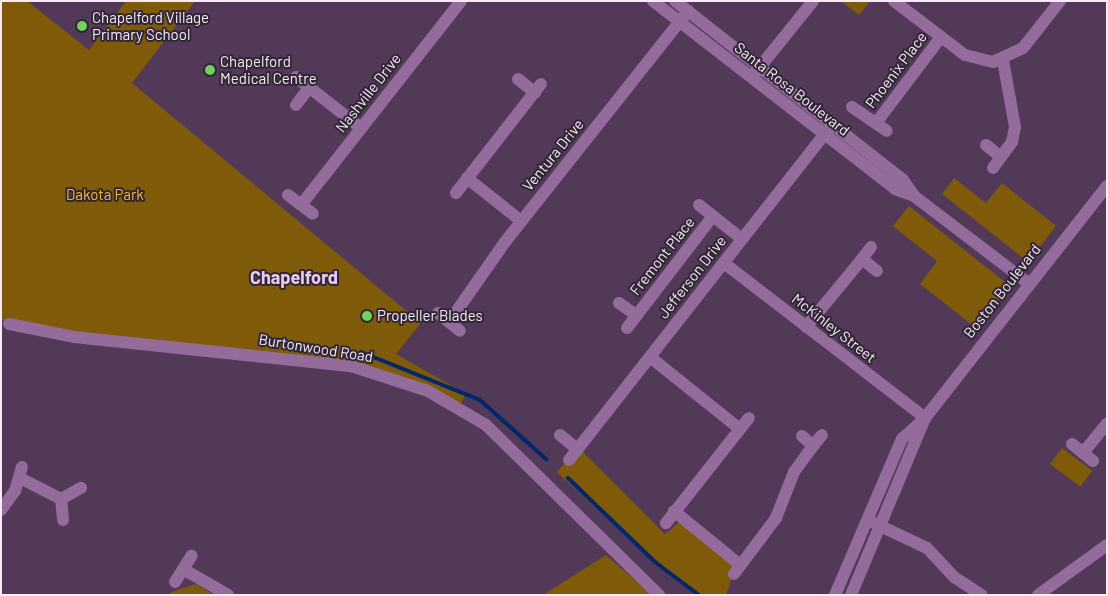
<!DOCTYPE html>
<html>
<head>
<meta charset="utf-8">
<style>
  body { margin:0 }
  #map { position:relative; width:1108px; height:596px; overflow:hidden; background:#523958; font-family:Barlow,sans-serif }
  div>[style] { position:absolute }
  .green>* { inset:0; background:#7e5a09; transform-origin:0 0 }
  .stream>* { height:4px; margin:-2px; padding:0 2px; transform-origin:2px; border-radius:2px; background:#00276d }
  .minor>* { height:12px; margin:-6px; padding:0 6px; transform-origin:6px; border-radius:6px; background:#946c9c }
  .dots>* { width:14px; height:14px; translate:-50% -50%; box-sizing:border-box; border:2px solid #312634; border-radius:50% }
  span { translate:-50% -50%; white-space:nowrap; text-align:center; line-height:1.15; -webkit-text-stroke:4px #312634; paint-order:stroke }
  .poi-label { font-size:15px; color:#f9eafc }
  .left { translate:0 -50%; text-align:left }
  .street-label { font-size:15px; color:#f9eafc }
  .park-label { font-size:15px; color:#fbb92d }
  .quarter-label { font-size:18px; color:#eaccf1; font-weight:700 }
  .frame { position:absolute; inset:0; border:2px solid #f9eafc; pointer-events:none }
</style>
</head>
<body>
<div id="map">
  <div class="green">
    <div style="clip-path:polygon(1px 1px,27px 1px,89px 50px,126px 1px,195px 1px,132px 83px,421px 323px,396px 354px,466px 394px,459px 406px,351px 366px,74px 337px,1px 320px)"></div>
    <div style="clip-path:polygon(841px 1px,870px 1px,859px 15px)"></div>
    <div style="clip-path:polygon(954px 178px,986px 203px,1002px 183px,1056px 226px,1028px 262px,942px 194px)"></div>
    <div style="clip-path:polygon(909px 206px,1010px 286px,976px 328px,920px 284px,937px 261px,893px 226px)"></div>
    <div style="clip-path:polygon(578px 447px,665px 534px,683px 519px,736px 566px,726px 595px,699px 595px,655px 562px,557px 472px)"></div>
    <div style="left:1062px;top:448px;width:38px;height:20px;rotate:37deg"></div>
    <div style="clip-path:polygon(606px 555px,652px 595px,543px 595px)"></div>
    <div style="clip-path:polygon(196px 584px,214px 595px,170px 595px,171px 592px)"></div>
  </div>
  <div class="stream">
    <div style="left:361px;top:352px;width:128px;rotate:22deg"></div>
    <div style="left:480px;top:400px;width:89px;rotate:41.8deg"></div>
    <div style="left:568px;top:478px;width:121px;rotate:44deg"></div>
    <div style="left:655px;top:562px;width:55px;rotate:36.9deg"></div>
  </div>
  <div class="minor">
    <div style="left:653px;top:1px;width:306px;rotate:37.8deg"></div>
    <div style="left:895px;top:189px;width:20px;rotate:20deg"></div>
    <div style="left:914px;top:196px;width:143px;rotate:37.3deg"></div>
    <div style="left:675px;top:1px;width:290px;rotate:38.1deg"></div>
    <div style="left:903px;top:180px;width:19px;rotate:55deg"></div>
    <div style="left:894px;top:1px;width:89px;rotate:37.3deg"></div>
    <div style="left:965px;top:55px;width:29px;rotate:14deg"></div>
    <div style="left:993px;top:62px;width:33px;rotate:-25deg"></div>
    <div style="left:1023px;top:48px;width:60px;rotate:-51.8deg"></div>
    <div style="left:755px;top:73px;width:92px;rotate:-51.1deg"></div>
    <div style="left:296px;top:77px;width:83px;rotate:38.1deg"></div>
    <div style="left:518px;top:79px;width:22px;rotate:39deg"></div>
    <div style="left:296px;top:105px;width:21px;rotate:-53deg"></div>
    <div style="left:852px;top:107px;width:42px;rotate:34.4deg"></div>
    <div style="left:876px;top:123px;width:108px;rotate:-52.9deg"></div>
    <div style="left:986px;top:145px;width:19px;rotate:39deg"></div>
    <div style="left:993px;top:168px;width:32px;rotate:-54deg"></div>
    <div style="left:1012px;top:142px;width:15px;rotate:-79deg"></div>
    <div style="left:1015px;top:127px;width:68px;rotate:-100.2deg"></div>
    <div style="left:467px;top:178px;width:69px;rotate:38.5deg"></div>
    <div style="left:456px;top:193px;width:138px;rotate:-52.1deg"></div>
    <div style="left:288px;top:195px;width:31px;rotate:37deg"></div>
    <div style="left:301px;top:205px;width:259px;rotate:-51.9deg"></div>
    <div style="left:699px;top:205px;width:55px;rotate:38.3deg"></div>
    <div style="left:871px;top:247px;width:15px;rotate:127deg"></div>
    <div style="left:862px;top:259px;width:19px;rotate:39deg"></div>
    <div style="left:724px;top:263px;width:254px;rotate:37.6deg"></div>
    <div style="left:619px;top:303px;width:21px;rotate:35deg"></div>
    <div style="left:438px;top:313px;width:28px;rotate:39deg"></div>
    <div style="left:449px;top:322px;width:98px;rotate:-55deg"></div>
    <div style="left:505px;top:242px;width:295px;rotate:-51.6deg"></div>
    <div style="left:9px;top:324px;width:66px;rotate:11.3deg"></div>
    <div style="left:74px;top:337px;width:279px;rotate:6deg"></div>
    <div style="left:351px;top:366px;width:81px;rotate:18deg"></div>
    <div style="left:428px;top:391px;width:67px;rotate:30.4deg"></div>
    <div style="left:486px;top:425px;width:243px;rotate:44.5deg"></div>
    <div style="left:806px;top:327px;width:88px;rotate:-50.5deg"></div>
    <div style="left:627px;top:328px;width:141px;rotate:-52.5deg"></div>
    <div style="left:650px;top:357px;width:115px;rotate:38.7deg"></div>
    <div style="left:740px;top:429px;width:120px;rotate:128.2deg"></div>
    <div style="left:740px;top:429px;width:14px;rotate:-51deg"></div>
    <div style="left:560px;top:435px;width:22px;rotate:39deg"></div>
    <div style="left:802px;top:436px;width:15px;rotate:42deg"></div>
    <div style="left:813px;top:446px;width:14px;rotate:-51deg"></div>
    <div style="left:1072px;top:444px;width:27px;rotate:39deg"></div>
    <div style="left:1083px;top:453px;width:38px;rotate:-51deg"></div>
    <div style="left:569px;top:460px;width:427px;rotate:-51.9deg"></div>
    <div style="left:20px;top:478px;width:46px;rotate:27.1deg"></div>
    <div style="left:1px;top:510px;width:24px;rotate:-54deg"></div>
    <div style="left:15px;top:491px;width:25px;rotate:-74deg"></div>
    <div style="left:674px;top:511px;width:84px;rotate:39.2deg"></div>
    <div style="left:63px;top:520px;width:21px;rotate:-95deg"></div>
    <div style="left:61px;top:499px;width:23px;rotate:-29deg"></div>
    <div style="left:874px;top:523px;width:59px;rotate:25.3deg"></div>
    <div style="left:927px;top:548px;width:40px;rotate:47deg"></div>
    <div style="left:954px;top:577px;width:33px;rotate:33deg"></div>
    <div style="left:183px;top:569px;width:52px;rotate:30deg"></div>
    <div style="left:734px;top:574px;width:70px;rotate:-53.1deg"></div>
    <div style="left:776px;top:518px;width:49px;rotate:-68.6deg"></div>
    <div style="left:794px;top:472px;width:32px;rotate:-54deg"></div>
    <div style="left:175px;top:582px;width:31px;rotate:-58deg"></div>
    <div style="left:835px;top:595px;width:170px;rotate:-66.8deg"></div>
    <div style="left:902px;top:439px;width:31px;rotate:-42deg"></div>
    <div style="left:925px;top:418px;width:295px;rotate:-51.9deg"></div>
    <div style="left:851px;top:595px;width:192px;rotate:-67.3deg"></div>
    <div style="left:1038px;top:595px;width:85px;rotate:-35.9deg"></div>
  </div>
  <div class="dots">
    <div style="left:82px;top:26px;background:#71d25e"></div>
    <div style="left:210px;top:70px;background:#71d25e"></div>
    <div style="left:367px;top:316px;background:#71d25e"></div>
  </div>
  <div class="poi-label">
    <span class="left" style="left:92px;top:26px">Chapelford Village<br>Primary School</span>
    <span class="left" style="left:220px;top:70px">Chapelford<br>Medical Centre</span>
    <span class="left" style="left:377px;top:316px">Propeller Blades</span>
  </div>
  <div class="street-label">
    <span style="left:896px;top:70px;rotate:-53deg">Phoenix Place</span>
    <span style="left:792px;top:89px;rotate:38deg">Santa Rosa Boulevard</span>
    <span style="left:368px;top:93px;rotate:-52deg">Nashville Drive</span>
    <span style="left:553px;top:155px;rotate:-51deg">Ventura Drive</span>
    <span style="left:662px;top:256px;rotate:-52deg">Fremont Place</span>
    <span style="left:692px;top:277px;rotate:-52deg">Jefferson Drive</span>
    <span style="left:1002px;top:291px;rotate:-52deg">Boston Boulevard</span>
    <span style="left:834px;top:328px;rotate:38deg">McKinley Street</span>
    <span style="left:316px;top:348px;rotate:9deg">Burtonwood Road</span>
  </div>
  <div class="park-label">
    <span style="left:105px;top:195px">Dakota Park</span>
  </div>
  <div class="quarter-label">
    <span style="left:294px;top:277px">Chapelford</span>
  </div>
  <div class="frame"></div>
</div>
</body>
</html>
